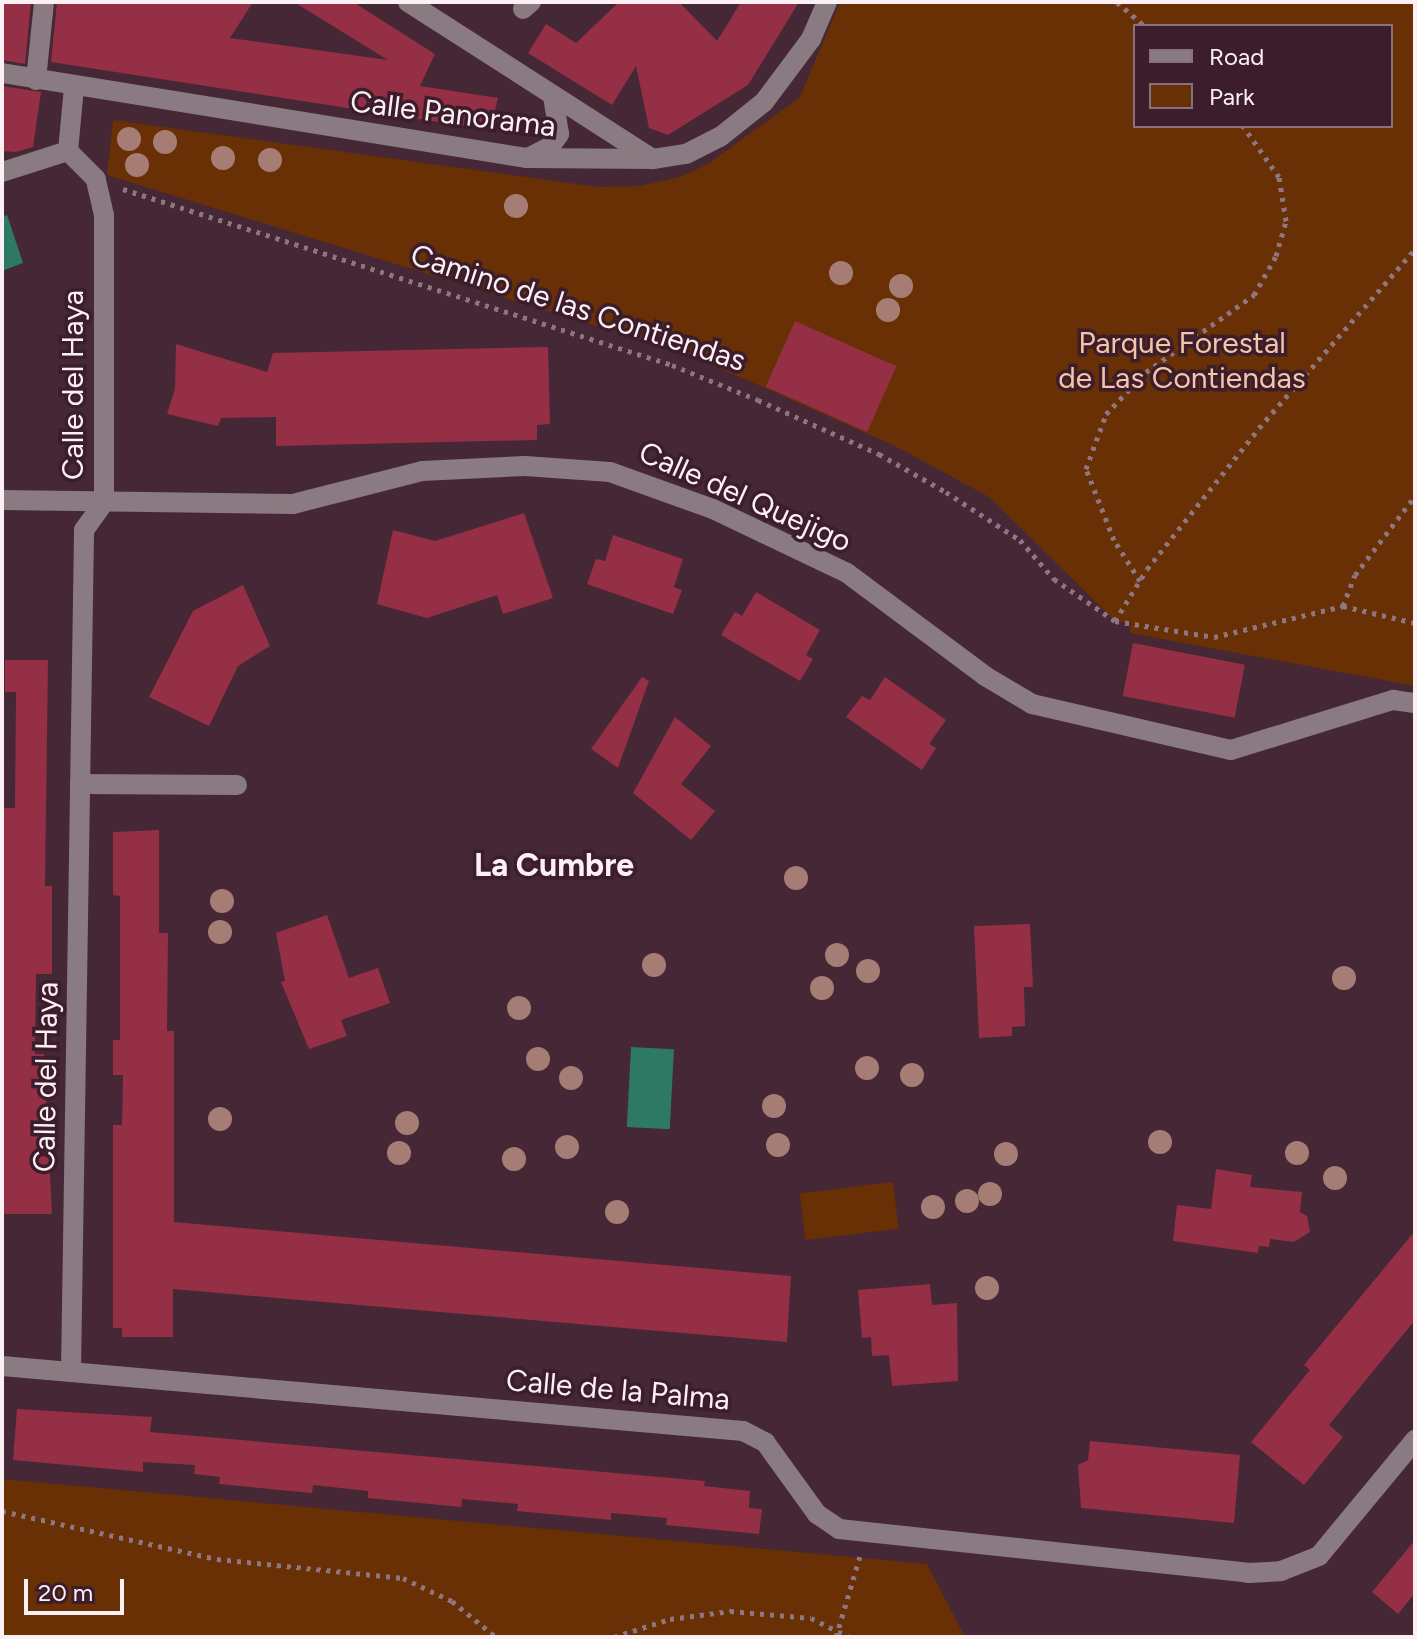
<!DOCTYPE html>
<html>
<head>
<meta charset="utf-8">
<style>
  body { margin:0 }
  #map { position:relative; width:1417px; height:1639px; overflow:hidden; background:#452735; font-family:Figtree,sans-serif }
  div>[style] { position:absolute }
  .green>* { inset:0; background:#683004; transform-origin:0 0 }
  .water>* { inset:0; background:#2d7963; transform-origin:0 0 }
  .building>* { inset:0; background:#952f45; transform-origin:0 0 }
  .path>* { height:5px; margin-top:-2.5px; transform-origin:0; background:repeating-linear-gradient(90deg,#8d7680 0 4px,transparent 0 10px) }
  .minor>* { height:20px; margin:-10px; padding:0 10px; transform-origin:10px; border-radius:10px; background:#8a7a81 }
  .trees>* { width:24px; height:24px; margin:-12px; border-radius:50%; background:#a67d75 }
  span { translate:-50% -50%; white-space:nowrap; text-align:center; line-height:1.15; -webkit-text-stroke:7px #3b1d2b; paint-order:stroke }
  .street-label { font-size:30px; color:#fdf0f5 }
  .park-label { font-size:30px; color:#f5c4a9 }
  .neighbourhood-label { font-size:32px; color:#fdf0f5; font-weight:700 }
  .frame { position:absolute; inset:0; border:4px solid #fdf0f5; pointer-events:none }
  .legend { position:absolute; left:1133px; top:24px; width:260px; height:104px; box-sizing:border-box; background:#3b1d2b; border:2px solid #89717c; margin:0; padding:10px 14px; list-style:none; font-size:24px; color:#fdf0f5 }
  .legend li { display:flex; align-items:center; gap:16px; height:40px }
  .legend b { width:40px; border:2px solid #89717c }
  .scale { position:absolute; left:24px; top:1579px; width:100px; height:36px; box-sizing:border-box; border:4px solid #fdf0f5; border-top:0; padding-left:10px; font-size:24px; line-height:28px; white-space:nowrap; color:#fdf0f5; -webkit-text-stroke:6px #3b1d2b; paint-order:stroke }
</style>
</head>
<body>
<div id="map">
  <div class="green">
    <div style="clip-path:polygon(evenodd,840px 2px,1415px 2px,1415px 686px,1130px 633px,1130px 624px,1115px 621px,989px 497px,897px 447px,763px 387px,681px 352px,107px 175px,113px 120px,598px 187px,640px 186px,680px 177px,708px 164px,800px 97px,840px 2px,1135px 26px,1391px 26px,1391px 126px,1135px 126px,1135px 26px)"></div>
    <div style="left:893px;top:1182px;width:47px;height:94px;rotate:83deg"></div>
    <div style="clip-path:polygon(2px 1479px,927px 1564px,965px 1637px,2px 1637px)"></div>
  </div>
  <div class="water">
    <div style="clip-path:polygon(7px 215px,23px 263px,2px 271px,2px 217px)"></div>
    <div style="left:631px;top:1047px;width:43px;height:80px;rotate:3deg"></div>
  </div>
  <div class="building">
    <div style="clip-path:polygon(2px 2px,31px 2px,25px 64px,2px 60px)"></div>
    <div style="clip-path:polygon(57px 2px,253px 2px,230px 38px,388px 60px,294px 2px,353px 2px,435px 54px,420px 86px,498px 98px,490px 130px,51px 62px)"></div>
    <div style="clip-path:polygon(619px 2px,679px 2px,717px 41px,741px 2px,799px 2px,748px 85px,668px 135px,649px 128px,636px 66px,612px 105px,528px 53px,546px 24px,576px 43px)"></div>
    <div style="clip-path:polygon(2px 86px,41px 92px,33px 147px,16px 152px,2px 151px)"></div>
    <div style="left:795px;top:321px;width:111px;height:72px;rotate:24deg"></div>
    <div style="clip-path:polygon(176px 344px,267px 372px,273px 353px,548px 347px,550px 424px,537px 425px,537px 440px,276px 446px,276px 417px,221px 418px,218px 426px,167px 414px,175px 389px)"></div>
    <div style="clip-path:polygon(524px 513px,553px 598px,503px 614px,497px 595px,427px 618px,377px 604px,393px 530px,435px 541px)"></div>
    <div style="clip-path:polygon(613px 535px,683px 559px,674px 587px,682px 590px,673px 614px,587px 584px,596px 559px,605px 561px)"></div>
    <div style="clip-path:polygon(243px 585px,270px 646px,238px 666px,209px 726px,149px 697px,193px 611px)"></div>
    <div style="clip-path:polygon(756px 592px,820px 630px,806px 655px,813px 659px,800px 681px,721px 635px,735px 612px,742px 616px)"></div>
    <div style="left:1133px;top:643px;width:114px;height:54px;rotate:11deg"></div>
    <div style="clip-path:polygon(5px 660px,48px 660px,45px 886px,52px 886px,52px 974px,36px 974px,35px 1054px,44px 1054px,52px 1214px,2px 1214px,2px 808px,15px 808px,16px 692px,5px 692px)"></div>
    <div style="clip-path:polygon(642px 677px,649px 681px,618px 768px,591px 749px)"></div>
    <div style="clip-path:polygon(885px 677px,946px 720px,929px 744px,936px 748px,922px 770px,846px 717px,862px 696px,870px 700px)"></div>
    <div style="clip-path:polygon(675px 717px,711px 746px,681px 784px,715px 811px,691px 840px,633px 793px)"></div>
    <div style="clip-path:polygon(159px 830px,159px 933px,168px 933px,167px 1031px,174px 1031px,174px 1222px,791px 1276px,787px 1342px,173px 1289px,173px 1337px,122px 1337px,122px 1328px,113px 1328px,113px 1125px,122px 1125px,123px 1075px,113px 1075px,113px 1040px,120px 1040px,120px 896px,113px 895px,113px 832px)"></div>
    <div style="clip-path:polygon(327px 915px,349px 978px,378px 968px,390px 1003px,341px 1020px,347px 1036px,309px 1049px,281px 982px,285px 981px,276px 933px)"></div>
    <div style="clip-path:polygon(1030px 924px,1033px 987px,1024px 987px,1025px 1026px,1012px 1027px,1012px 1036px,979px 1038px,974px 926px)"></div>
    <div style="clip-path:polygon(1216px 1169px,1252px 1175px,1250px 1187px,1302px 1192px,1300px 1212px,1307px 1216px,1310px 1232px,1294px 1242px,1270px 1239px,1269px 1247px,1259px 1246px,1258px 1253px,1173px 1241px,1177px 1205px,1211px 1209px)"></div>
    <div style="clip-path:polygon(1415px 1231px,1415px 1320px,1329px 1425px,1343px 1437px,1304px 1485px,1251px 1442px,1310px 1370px,1304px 1365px)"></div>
    <div style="clip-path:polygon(930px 1284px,932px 1305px,957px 1303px,958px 1381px,892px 1386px,889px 1355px,872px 1356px,871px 1337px,862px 1338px,858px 1290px)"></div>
    <div style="clip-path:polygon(17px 1409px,152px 1417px,150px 1432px,705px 1481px,704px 1486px,750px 1491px,749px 1508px,762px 1509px,759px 1534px,666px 1525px,667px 1518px,611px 1513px,611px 1520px,517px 1511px,518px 1504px,462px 1499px,461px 1507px,368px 1498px,368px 1491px,313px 1485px,312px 1493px,219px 1484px,220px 1477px,194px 1474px,195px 1465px,143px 1462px,143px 1472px,13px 1460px)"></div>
    <div style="clip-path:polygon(1090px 1441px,1240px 1455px,1234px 1523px,1081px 1508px,1078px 1465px,1088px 1460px)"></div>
    <div style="clip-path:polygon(1415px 1540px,1415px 1593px,1398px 1614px,1372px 1592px)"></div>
  </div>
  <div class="path">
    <div style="left:1117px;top:2px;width:37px;rotate:41deg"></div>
    <div style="left:123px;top:189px;width:577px;rotate:17.77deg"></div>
    <div style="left:672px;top:365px;width:93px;rotate:22.1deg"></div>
    <div style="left:758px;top:400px;width:133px;rotate:24.1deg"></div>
    <div style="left:879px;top:454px;width:77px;rotate:29.6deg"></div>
    <div style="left:946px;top:492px;width:88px;rotate:33deg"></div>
    <div style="left:1020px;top:540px;width:52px;rotate:48.9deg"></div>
    <div style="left:1054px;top:579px;width:74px;rotate:34.5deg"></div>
    <div style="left:1115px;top:621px;width:100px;rotate:9.2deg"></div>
    <div style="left:1214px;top:637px;width:133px;rotate:-13.5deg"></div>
    <div style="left:1343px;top:606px;width:74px;rotate:13.3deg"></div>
    <div style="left:1140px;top:581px;width:49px;rotate:-122.4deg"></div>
    <div style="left:1114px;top:540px;width:76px;rotate:-111.5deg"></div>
    <div style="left:1086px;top:469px;width:59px;rotate:-70deg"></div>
    <div style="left:1106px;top:414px;width:58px;rotate:-46.4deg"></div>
    <div style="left:1146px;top:372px;width:133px;rotate:-35.5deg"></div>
    <div style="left:1254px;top:295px;width:45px;rotate:-60.6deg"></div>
    <div style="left:1276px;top:256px;width:36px;rotate:-74deg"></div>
    <div style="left:1286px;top:221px;width:45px;rotate:-99deg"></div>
    <div style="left:1279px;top:177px;width:62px;rotate:-125.2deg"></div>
    <div style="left:1343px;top:606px;width:33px;rotate:-69deg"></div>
    <div style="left:1355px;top:575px;width:99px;rotate:-52.8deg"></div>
    <div style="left:1115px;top:621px;width:61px;rotate:-58.4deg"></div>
    <div style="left:1147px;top:569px;width:180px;rotate:-51.5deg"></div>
    <div style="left:1259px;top:428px;width:237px;rotate:-48.9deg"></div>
    <div style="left:2px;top:1511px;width:220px;rotate:12.6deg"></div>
    <div style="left:217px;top:1559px;width:187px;rotate:5.8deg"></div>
    <div style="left:403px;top:1578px;width:54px;rotate:25.1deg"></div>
    <div style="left:452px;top:1601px;width:57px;rotate:39.3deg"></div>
    <div style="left:614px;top:1637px;width:59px;rotate:-17.8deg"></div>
    <div style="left:670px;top:1619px;width:61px;rotate:-7.6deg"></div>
    <div style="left:730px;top:1611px;width:81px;rotate:4.9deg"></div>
    <div style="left:811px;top:1618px;width:42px;rotate:26.6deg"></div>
    <div style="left:836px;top:1637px;width:84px;rotate:-73.5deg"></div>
  </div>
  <div class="minor">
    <div style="left:408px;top:2px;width:291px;rotate:32.7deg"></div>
    <div style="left:523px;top:9px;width:11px;rotate:-41deg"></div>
    <div style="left:2px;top:73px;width:531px;rotate:9.21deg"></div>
    <div style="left:526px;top:158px;width:127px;rotate:0.5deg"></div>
    <div style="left:653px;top:159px;width:33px;rotate:-9deg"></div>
    <div style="left:686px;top:154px;width:38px;rotate:-27deg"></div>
    <div style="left:720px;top:137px;width:56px;rotate:-38.5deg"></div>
    <div style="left:764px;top:102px;width:79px;rotate:-53.3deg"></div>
    <div style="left:811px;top:39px;width:40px;rotate:-66.6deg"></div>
    <div style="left:36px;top:80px;width:78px;rotate:-84.1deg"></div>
    <div style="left:530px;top:157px;width:22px;rotate:-27deg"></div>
    <div style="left:550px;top:147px;width:16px;rotate:-55deg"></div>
    <div style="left:559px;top:134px;width:37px;rotate:-99deg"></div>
    <div style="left:2px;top:172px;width:69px;rotate:-17.7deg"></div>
    <div style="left:2px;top:500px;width:291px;rotate:0.8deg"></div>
    <div style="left:293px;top:504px;width:133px;rotate:-14.3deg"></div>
    <div style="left:422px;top:471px;width:103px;rotate:-2.8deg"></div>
    <div style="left:525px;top:466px;width:85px;rotate:4deg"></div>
    <div style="left:610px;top:472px;width:109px;rotate:19.8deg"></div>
    <div style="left:713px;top:509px;width:148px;rotate:25.5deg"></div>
    <div style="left:847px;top:573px;width:172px;rotate:36.7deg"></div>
    <div style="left:985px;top:676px;width:55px;rotate:30.8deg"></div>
    <div style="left:1032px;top:704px;width:204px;rotate:13deg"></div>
    <div style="left:1231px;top:750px;width:170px;rotate:-17.2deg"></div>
    <div style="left:1393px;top:700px;width:22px;rotate:8deg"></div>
    <div style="left:80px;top:784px;width:157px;rotate:0.4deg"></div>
    <div style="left:2px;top:1366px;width:744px;rotate:5.01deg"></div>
    <div style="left:743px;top:1431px;width:25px;rotate:27deg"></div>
    <div style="left:765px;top:1442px;width:89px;rotate:54.2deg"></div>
    <div style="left:817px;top:1514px;width:27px;rotate:34deg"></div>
    <div style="left:839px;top:1529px;width:411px;rotate:6.1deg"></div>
    <div style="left:1248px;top:1573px;width:33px;rotate:-3deg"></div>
    <div style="left:1281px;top:1571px;width:41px;rotate:-21.5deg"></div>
    <div style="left:1319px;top:1556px;width:151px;rotate:-50.4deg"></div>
    <div style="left:71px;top:1371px;width:841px;rotate:-89.11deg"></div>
    <div style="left:84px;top:530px;width:34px;rotate:-54deg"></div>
    <div style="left:104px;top:502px;width:287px;rotate:-90deg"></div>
    <div style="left:104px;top:215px;width:37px;rotate:-103deg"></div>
    <div style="left:96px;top:179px;width:40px;rotate:-135deg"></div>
    <div style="left:68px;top:151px;width:63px;rotate:-84.6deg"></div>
  </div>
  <div class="trees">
    <div style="left:129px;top:139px"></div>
    <div style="left:165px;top:142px"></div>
    <div style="left:223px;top:158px"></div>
    <div style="left:270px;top:160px"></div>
    <div style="left:137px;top:165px"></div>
    <div style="left:516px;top:206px"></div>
    <div style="left:841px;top:273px"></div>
    <div style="left:901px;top:286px"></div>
    <div style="left:888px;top:310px"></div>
    <div style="left:796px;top:878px"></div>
    <div style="left:222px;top:901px"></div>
    <div style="left:220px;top:932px"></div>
    <div style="left:837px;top:955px"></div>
    <div style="left:654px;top:965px"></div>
    <div style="left:868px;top:971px"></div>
    <div style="left:1344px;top:978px"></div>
    <div style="left:822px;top:988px"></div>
    <div style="left:519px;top:1008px"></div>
    <div style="left:538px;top:1059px"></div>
    <div style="left:867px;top:1068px"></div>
    <div style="left:912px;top:1075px"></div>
    <div style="left:571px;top:1078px"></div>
    <div style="left:774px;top:1106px"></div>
    <div style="left:220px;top:1119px"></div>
    <div style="left:407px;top:1123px"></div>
    <div style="left:1160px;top:1142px"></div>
    <div style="left:778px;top:1145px"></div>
    <div style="left:567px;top:1147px"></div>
    <div style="left:399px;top:1153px"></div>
    <div style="left:1297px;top:1153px"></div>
    <div style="left:1006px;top:1154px"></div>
    <div style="left:514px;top:1159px"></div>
    <div style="left:1335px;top:1178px"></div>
    <div style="left:990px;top:1194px"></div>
    <div style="left:967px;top:1201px"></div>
    <div style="left:933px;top:1207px"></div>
    <div style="left:617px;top:1212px"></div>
    <div style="left:987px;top:1288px"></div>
  </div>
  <div class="street-label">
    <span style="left:453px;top:114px;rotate:7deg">Calle Panorama</span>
    <span style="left:578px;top:308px;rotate:18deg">Camino de las Contiendas</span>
    <span style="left:73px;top:385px;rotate:-90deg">Calle del Haya</span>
    <span style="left:745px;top:497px;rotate:24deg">Calle del Quejigo</span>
    <span style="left:46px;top:1077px;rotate:-89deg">Calle del Haya</span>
    <span style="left:618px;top:1390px;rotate:5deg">Calle de la Palma</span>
  </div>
  <div class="park-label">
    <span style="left:1182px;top:360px">Parque Forestal<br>de Las Contiendas</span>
  </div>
  <div class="neighbourhood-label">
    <span style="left:554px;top:865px">La Cumbre</span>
  </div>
  <div class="frame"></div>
  <ul class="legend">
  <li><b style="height:10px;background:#8a7a81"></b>Road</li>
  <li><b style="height:22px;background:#683004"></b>Park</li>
  </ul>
  <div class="scale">20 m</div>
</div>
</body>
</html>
